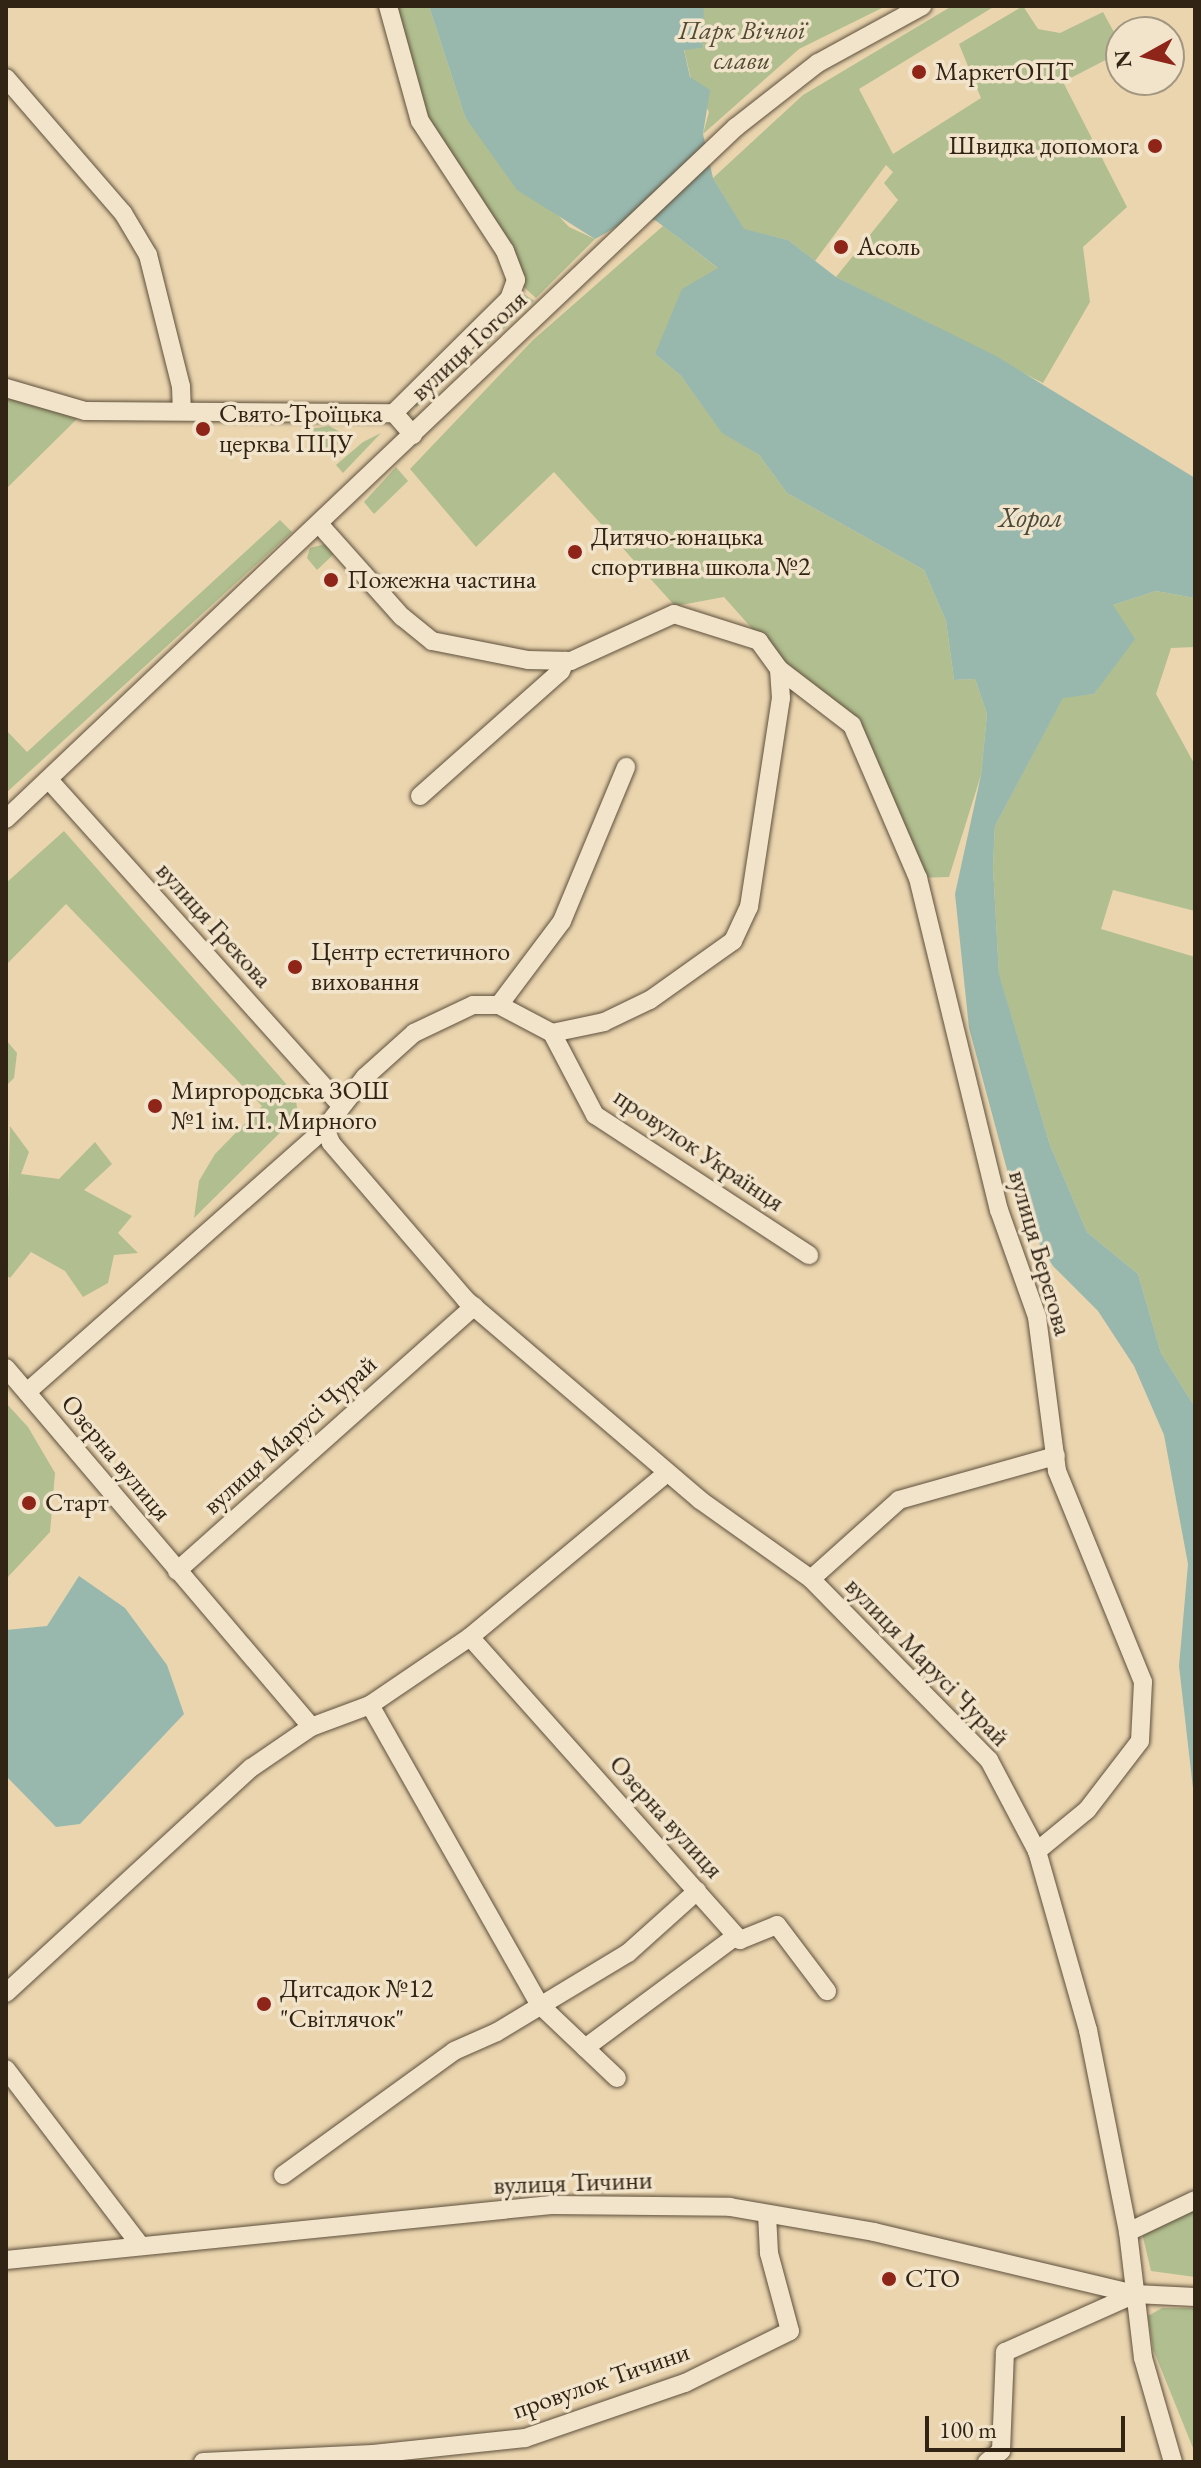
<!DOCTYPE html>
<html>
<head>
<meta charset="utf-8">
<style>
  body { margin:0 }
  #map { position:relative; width:1201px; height:2468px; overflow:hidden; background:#ead5af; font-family:"EB Garamond",serif }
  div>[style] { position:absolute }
  .green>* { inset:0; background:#b1be8f }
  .water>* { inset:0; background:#98b8ae }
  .roads { filter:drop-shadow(0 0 2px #5f503c) drop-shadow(0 0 2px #5f503c) }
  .minor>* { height:18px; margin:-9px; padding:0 9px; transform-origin:9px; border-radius:9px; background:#f1e4cb }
  .dots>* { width:22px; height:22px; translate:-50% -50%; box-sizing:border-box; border:4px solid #f1e4cb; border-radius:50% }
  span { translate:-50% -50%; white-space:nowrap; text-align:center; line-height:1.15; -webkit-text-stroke:7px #f1e4cb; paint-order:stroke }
  .park-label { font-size:26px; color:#514a34; font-style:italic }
  .poi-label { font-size:26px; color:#312415 }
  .left { translate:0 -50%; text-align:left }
  .right { translate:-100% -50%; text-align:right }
  .street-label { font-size:26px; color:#312415 }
  .water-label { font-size:28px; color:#4b493b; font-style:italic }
  .frame { position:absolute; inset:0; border:8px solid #312415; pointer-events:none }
  .north { position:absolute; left:1105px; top:16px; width:80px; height:80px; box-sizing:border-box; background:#f1e4cb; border:2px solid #a49782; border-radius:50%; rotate:262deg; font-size:22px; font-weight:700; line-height:32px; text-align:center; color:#312415 }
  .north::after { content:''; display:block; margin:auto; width:28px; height:36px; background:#8f2418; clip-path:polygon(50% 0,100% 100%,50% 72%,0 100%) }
  .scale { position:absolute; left:925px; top:2416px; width:200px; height:36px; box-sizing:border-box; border:4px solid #312415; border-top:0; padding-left:10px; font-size:24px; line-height:28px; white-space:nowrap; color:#312415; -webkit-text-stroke:6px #f1e4cb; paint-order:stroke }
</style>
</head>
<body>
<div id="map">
  <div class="green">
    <div style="clip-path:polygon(388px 6px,429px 6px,465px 117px,569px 227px,595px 239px,536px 298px,516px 280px,420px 121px)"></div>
    <div style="clip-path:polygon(702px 6px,886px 6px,799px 49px,703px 134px,709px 112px,691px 79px,684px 49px,702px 48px)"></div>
    <div style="clip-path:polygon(952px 6px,995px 6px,859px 89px,893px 154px,981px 98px,959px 44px,1023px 6px,1038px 29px,1060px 33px,1103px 12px,1121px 45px,1121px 52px,1063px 82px,1127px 207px,1083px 247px,1090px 302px,1043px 383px,836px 277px,898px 200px,884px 183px,893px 172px,886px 165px,815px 261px,788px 240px,744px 230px,713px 178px,803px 95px)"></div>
    <div style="clip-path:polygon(663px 226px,719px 269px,655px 354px,681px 376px,722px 432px,759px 455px,787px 493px,924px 570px,946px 621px,954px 680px,975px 679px,987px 714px,981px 775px,949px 877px,918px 878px,852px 726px,789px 670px,724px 597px,675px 606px,554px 472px,476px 547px,410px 469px,533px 340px)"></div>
    <div style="clip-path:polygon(520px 291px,534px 301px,425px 401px,416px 407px,411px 403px)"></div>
    <div style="clip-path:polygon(6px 395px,85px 411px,6px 489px)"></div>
    <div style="clip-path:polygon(329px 426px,346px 435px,326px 456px,303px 430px)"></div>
    <div style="clip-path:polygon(381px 433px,343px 473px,336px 465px,363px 442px)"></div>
    <div style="clip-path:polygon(396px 467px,408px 481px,374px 514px,364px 502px)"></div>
    <div style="clip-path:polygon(280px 520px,292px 532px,6px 793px,6px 730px,27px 752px)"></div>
    <div style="clip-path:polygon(325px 544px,335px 553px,317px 570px,307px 558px,310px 548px)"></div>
    <div style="clip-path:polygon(1156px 591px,1195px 598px,1195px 647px,1171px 648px,1156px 694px,1195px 765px,1195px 911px,1113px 890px,1101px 929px,1195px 957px,1195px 1407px,1161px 1353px,1138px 1274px,1087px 1232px,1050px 1145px,999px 975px,993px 867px,995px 826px,1063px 697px,1094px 694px,1109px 672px,1113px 605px)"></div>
    <div style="clip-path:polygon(64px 831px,295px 1094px,298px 1115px,194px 1218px,199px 1181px,215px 1154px,262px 1106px,66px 904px,6px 965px,6px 883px)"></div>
    <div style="clip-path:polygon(6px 1040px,17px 1053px,14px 1078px,6px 1086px)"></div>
    <div style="clip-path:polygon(10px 1126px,29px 1152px,21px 1174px,59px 1179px,95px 1142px,112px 1164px,84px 1190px,132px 1216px,118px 1233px,138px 1253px,114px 1255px,108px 1283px,83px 1297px,65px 1271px,31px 1252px,10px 1278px,6px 1275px)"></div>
    <div style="clip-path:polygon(6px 1403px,28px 1427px,55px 1473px,50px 1532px,6px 1579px)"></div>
    <div style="clip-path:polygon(1195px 2210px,1195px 2277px,1151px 2271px,1142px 2233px)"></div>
    <div style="clip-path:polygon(1162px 2308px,1195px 2308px,1195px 2453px,1153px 2349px,1148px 2316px)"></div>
  </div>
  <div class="water">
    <div style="clip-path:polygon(429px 6px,704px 6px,702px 48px,684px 50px,690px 77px,710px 90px,703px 134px,713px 178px,744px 229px,788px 240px,836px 277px,996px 356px,1195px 478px,1195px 598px,1156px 591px,1113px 605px,1135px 639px,1094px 694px,1063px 698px,995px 826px,993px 867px,999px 974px,1050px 1145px,1087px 1232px,1138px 1274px,1161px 1353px,1195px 1407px,1195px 1806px,1179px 1666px,1188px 1564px,1164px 1435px,1134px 1366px,1098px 1311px,1053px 1266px,1017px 1207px,969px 1028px,955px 894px,981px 775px,987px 714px,975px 679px,954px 680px,946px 621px,924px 570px,787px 493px,759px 455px,722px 433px,681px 376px,655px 354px,682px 289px,718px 268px,655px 220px,625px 222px,595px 239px,517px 190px,465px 117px)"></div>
    <div style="clip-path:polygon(79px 1576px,125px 1608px,167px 1665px,184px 1714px,80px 1824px,56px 1827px,6px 1776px,6px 1630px,47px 1626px)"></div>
  </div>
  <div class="roads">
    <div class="minor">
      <div style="left:388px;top:6px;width:119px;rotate:74.5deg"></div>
      <div style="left:420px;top:121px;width:155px;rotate:56.8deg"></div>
      <div style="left:505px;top:251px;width:31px;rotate:69deg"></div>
      <div style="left:516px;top:280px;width:20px;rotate:110deg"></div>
      <div style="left:509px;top:299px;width:162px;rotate:135.3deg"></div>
      <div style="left:6px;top:78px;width:179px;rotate:49.1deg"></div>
      <div style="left:123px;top:213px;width:49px;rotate:59.2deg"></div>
      <div style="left:148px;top:255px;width:135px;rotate:75.9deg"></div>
      <div style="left:181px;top:386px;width:25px;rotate:88deg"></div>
      <div style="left:6px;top:388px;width:82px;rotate:16.2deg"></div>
      <div style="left:85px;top:411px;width:309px;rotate:0.4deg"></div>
      <div style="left:394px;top:413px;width:29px;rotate:49deg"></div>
      <div style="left:779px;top:669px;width:92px;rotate:37.5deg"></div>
      <div style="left:852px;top:725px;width:167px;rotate:66.7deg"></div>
      <div style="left:918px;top:878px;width:342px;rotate:76.3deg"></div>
      <div style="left:999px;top:1210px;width:114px;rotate:70.4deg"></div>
      <div style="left:1037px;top:1317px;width:155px;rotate:82.6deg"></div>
      <div style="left:1057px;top:1471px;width:228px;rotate:67.8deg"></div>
      <div style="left:1143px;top:1682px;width:59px;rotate:92.9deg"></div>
      <div style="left:1140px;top:1741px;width:87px;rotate:127.5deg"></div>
      <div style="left:1087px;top:1810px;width:65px;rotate:140.6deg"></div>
      <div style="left:49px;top:780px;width:435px;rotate:48.1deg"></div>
      <div style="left:420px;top:796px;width:188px;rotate:-41.6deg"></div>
      <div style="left:561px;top:671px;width:11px;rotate:-68deg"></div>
      <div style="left:6px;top:819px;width:1006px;rotate:-43.47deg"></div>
      <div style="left:736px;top:127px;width:104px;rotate:-38deg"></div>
      <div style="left:818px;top:63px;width:119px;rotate:-28.7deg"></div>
      <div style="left:499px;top:1005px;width:105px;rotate:-53.1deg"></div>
      <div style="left:562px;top:921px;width:167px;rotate:-67.4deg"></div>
      <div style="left:552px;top:1033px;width:93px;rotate:62.3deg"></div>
      <div style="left:595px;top:1115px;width:256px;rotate:33.2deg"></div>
      <div style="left:325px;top:1128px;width:16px;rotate:68deg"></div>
      <div style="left:331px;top:1143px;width:207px;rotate:49.3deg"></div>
      <div style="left:466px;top:1300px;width:308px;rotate:40.5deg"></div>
      <div style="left:700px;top:1500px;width:136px;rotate:35.4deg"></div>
      <div style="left:811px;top:1579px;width:254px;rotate:45.5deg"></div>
      <div style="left:989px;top:1760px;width:103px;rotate:62.2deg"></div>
      <div style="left:1037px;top:1851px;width:186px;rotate:74.1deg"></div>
      <div style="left:1088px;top:2030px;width:206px;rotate:78.8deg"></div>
      <div style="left:1128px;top:2232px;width:127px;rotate:83.2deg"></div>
      <div style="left:1143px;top:2358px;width:108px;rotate:73.9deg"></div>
      <div style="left:6px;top:1368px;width:471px;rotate:49.6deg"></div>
      <div style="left:311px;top:1727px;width:63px;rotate:-20.4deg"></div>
      <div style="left:370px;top:1705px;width:121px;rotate:-34.2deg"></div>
      <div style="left:470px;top:1637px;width:256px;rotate:-39.8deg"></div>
      <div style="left:27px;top:1392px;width:398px;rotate:-41.5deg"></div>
      <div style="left:325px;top:1128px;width:65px;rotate:-51.9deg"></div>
      <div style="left:365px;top:1077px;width:66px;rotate:-41.9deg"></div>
      <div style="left:414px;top:1033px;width:65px;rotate:-25.4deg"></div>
      <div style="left:473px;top:1005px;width:26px"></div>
      <div style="left:499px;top:1005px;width:60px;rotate:27.8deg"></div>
      <div style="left:552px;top:1033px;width:53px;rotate:-11.9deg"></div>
      <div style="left:604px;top:1022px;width:51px;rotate:-25.6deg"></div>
      <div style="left:650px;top:1000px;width:102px;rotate:-35.4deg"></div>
      <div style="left:733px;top:941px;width:38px;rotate:-65deg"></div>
      <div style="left:749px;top:907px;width:211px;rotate:-81.3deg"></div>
      <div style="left:781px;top:698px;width:29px;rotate:-94deg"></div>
      <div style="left:779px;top:669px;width:34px;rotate:-126deg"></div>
      <div style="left:759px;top:641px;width:89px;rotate:-162.4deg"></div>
      <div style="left:674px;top:614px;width:113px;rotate:155.5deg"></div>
      <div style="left:571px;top:661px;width:43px;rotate:-178.7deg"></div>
      <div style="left:528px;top:660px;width:98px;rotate:-168.8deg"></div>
      <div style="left:432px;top:641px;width:38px;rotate:-141deg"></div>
      <div style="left:402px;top:617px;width:122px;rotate:-131.7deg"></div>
      <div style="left:177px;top:1571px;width:398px;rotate:-41.7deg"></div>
      <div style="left:811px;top:1579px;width:118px;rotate:-41.9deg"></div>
      <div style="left:899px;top:1500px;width:163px;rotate:-15.7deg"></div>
      <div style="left:470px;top:1637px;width:406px;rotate:48.3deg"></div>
      <div style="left:740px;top:1940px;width:40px;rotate:-22deg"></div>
      <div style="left:777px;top:1925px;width:83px;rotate:52.9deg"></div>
      <div style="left:370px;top:1705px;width:345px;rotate:60.5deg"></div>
      <div style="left:540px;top:2005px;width:106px;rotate:43.5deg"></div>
      <div style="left:6px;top:1993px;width:333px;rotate:-42.6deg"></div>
      <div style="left:251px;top:1768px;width:73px;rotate:-34.3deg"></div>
      <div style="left:585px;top:2048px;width:188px;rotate:-36.6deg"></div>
      <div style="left:6px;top:2069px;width:221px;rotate:52.7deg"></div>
      <div style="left:283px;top:2175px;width:211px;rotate:-35.9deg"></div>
      <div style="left:454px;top:2051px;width:47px;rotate:-23.8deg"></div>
      <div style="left:497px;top:2032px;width:153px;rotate:-31.1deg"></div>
      <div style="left:628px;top:1953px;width:93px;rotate:-41.9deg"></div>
      <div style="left:1128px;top:2232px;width:74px;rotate:-25.5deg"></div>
      <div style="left:6px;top:2260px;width:548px;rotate:-5.76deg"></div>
      <div style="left:551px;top:2205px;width:179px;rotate:0.6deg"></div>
      <div style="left:730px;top:2207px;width:146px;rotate:9.8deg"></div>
      <div style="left:874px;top:2232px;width:268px;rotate:13.4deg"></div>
      <div style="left:1135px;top:2294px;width:60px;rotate:2.9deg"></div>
      <div style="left:203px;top:2462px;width:170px;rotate:-2.7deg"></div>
      <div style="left:373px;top:2454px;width:153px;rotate:-6deg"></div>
      <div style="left:525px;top:2438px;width:169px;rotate:-19deg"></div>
      <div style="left:685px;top:2383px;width:117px;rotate:-26.3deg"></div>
      <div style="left:790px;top:2331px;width:81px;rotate:-105.1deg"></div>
      <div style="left:769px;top:2253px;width:39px;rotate:-93deg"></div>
      <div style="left:987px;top:2462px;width:18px;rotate:-38deg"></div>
      <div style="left:1001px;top:2451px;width:99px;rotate:-87.7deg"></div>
      <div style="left:1005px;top:2352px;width:142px;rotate:-24deg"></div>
    </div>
  </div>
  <div class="dots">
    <div style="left:919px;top:72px;background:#8f2418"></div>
    <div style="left:1155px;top:146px;background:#8f2418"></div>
    <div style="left:841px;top:247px;background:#8f2418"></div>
    <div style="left:203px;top:429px;background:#8f2418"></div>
    <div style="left:575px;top:552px;background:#8f2418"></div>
    <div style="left:331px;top:580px;background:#8f2418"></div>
    <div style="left:295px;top:967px;background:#8f2418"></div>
    <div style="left:155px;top:1106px;background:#8f2418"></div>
    <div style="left:29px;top:1503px;background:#8f2418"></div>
    <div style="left:264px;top:2004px;background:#8f2418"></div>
    <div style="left:889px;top:2279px;background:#8f2418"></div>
  </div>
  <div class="park-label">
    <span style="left:742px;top:46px">Парк Вічної<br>слави</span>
  </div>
  <div class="poi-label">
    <span class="left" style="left:935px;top:72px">МаркетОПТ</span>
    <span class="right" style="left:1139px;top:146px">Швидка допомога</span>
    <span class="left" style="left:857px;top:247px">Асоль</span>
    <span class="left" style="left:219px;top:429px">Свято-Троїцька<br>церква ПЦУ</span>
    <span class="left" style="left:591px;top:552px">Дитячо-юнацька<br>спортивна школа №2</span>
    <span class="left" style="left:347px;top:580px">Пожежна частина</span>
    <span class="left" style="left:311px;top:967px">Центр естетичного<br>виховання</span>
    <span class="left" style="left:171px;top:1106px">Миргородська ЗОШ<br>№1 ім. П. Мирного</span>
    <span class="left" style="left:45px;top:1503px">Старт</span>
    <span class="left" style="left:280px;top:2004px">Дитсадок №12<br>"Світлячок"</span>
    <span class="left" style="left:905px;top:2279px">СТО</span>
  </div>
  <div class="street-label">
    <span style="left:469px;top:346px;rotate:-43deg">вулиця Гоголя</span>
    <span style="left:214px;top:925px;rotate:48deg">вулиця Грекова</span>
    <span style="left:699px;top:1150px;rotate:34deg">провулок Українця</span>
    <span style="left:1040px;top:1253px;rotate:74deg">вулиця Берегова</span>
    <span style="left:290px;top:1435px;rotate:-42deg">вулиця Марусі Чурай</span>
    <span style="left:116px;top:1458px;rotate:50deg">Озерна вулиця</span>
    <span style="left:927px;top:1662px;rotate:46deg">вулиця Марусі Чурай</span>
    <span style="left:666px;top:1817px;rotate:48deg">Озерна вулиця</span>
    <span style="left:573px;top:2183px;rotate:-2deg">вулиця Тичини</span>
    <span style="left:601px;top:2381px;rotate:-19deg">провулок Тичини</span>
  </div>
  <div class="water-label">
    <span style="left:1031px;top:517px">Хорол</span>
  </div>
  <div class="frame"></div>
  <div class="north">N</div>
  <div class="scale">100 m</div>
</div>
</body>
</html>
